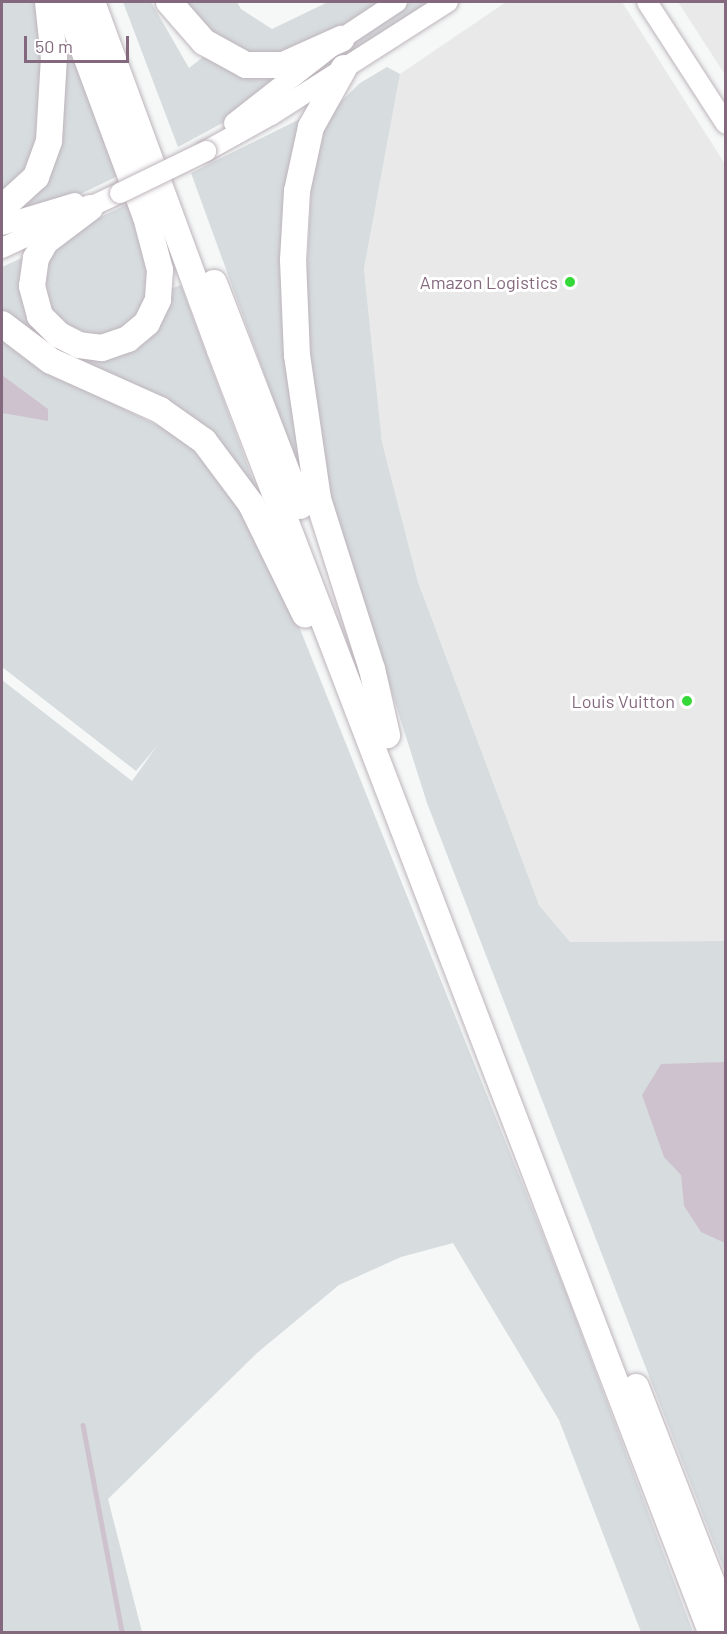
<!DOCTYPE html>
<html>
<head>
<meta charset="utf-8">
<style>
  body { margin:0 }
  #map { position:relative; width:727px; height:1634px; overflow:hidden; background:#f5f8f7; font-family:Barlow,sans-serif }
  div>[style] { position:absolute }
  .built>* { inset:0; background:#e9e9e9 }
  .green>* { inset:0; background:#d7dcdf }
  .water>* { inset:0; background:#cec2ce }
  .stream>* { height:4.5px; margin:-2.25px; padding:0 2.25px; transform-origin:2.25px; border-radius:2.25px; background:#cec2ce }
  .roads { filter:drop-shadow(0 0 2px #bdb4bb) drop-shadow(0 0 2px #bdb4bb) }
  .secondary>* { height:20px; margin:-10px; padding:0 10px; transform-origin:10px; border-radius:10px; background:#fff }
  .highway>* { height:26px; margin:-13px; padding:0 13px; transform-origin:13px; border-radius:13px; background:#fff }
  .bridges { filter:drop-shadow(0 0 2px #bdb4bb) drop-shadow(0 0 2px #bdb4bb) }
  .secondary-bridge>* { height:20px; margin:-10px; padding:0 10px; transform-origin:10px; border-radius:10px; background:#fff }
  .dots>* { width:16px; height:16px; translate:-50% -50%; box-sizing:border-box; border:3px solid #fff; border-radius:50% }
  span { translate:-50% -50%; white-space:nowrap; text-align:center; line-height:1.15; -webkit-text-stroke:6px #fff; paint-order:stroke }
  .poi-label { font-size:18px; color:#84697e }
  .right { translate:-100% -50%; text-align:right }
  .frame { position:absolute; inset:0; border:3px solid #84697e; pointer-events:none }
  .scale { position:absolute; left:24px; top:36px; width:105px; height:27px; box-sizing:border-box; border:3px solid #84697e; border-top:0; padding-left:8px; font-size:18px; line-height:21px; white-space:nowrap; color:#84697e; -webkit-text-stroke:4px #fff; paint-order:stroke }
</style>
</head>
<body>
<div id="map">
  <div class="built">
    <div style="clip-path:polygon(506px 2px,622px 2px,725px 164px,725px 941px,570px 942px,539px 905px,418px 582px,382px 442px,364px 269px,400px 74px)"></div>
    <div style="clip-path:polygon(678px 2px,725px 2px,725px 75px,720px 67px)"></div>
  </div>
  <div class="green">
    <div style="clip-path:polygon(2px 2px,37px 2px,41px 71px,38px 143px,25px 172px,2px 199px)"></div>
    <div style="clip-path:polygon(53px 2px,122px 174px,70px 199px,12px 215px,37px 187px)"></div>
    <div style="clip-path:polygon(123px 2px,151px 2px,189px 68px,208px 53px,273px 80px,243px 112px,178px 147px)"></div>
    <div style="clip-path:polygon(180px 2px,237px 2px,241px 9px,272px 29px,328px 2px,384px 2px,285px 60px,230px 53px)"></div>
    <div style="clip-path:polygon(411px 2px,436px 2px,266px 109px,323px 59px)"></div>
    <div style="clip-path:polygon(387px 67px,400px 74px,364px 269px,382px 442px,418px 582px,539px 905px,570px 942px,725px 941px,725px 1572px,427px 803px,323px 475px,305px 313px,312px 167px,327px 115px,360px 83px)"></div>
    <div style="clip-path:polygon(306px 116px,296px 146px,306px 489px,191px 173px)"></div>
    <div style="clip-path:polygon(134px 201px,151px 285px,140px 317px,108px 337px,69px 331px,50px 311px,44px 269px,56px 246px,90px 222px)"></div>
    <div style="clip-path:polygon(30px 254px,59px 349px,161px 323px,167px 311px,170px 289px,181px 285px,259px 496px,238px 470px,2px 316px,2px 267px)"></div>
    <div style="clip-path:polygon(2px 340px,41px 368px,183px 438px,228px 486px,296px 619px,565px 1290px,693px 1632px,641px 1632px,559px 1420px,453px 1243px,401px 1257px,339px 1285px,257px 1353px,108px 1499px,142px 1632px,2px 1632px,2px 680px,132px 781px,157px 746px,136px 771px,2px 667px)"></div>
  </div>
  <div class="water">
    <div style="clip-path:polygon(2px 375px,48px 409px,48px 421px,2px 413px)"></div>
    <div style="clip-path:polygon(725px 1062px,726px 1062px,725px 1243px,701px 1232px,684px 1206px,681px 1175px,664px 1157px,642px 1095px,661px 1064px)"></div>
  </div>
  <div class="stream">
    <div style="left:83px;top:1425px;width:211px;rotate:79.3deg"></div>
  </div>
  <div class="roads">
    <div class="secondary">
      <div style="left:647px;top:2px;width:145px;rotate:57.1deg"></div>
      <div style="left:234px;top:123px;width:136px;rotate:-38.1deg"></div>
      <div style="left:341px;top:39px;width:67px;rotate:-33.5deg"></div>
      <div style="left:206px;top:151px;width:74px;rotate:-29deg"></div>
      <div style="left:271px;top:115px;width:210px;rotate:-32.6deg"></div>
      <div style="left:2px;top:225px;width:76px;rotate:-16.8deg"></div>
      <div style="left:2px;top:248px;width:130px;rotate:-25deg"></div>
    </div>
    <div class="highway">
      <div style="left:66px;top:2px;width:229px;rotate:69.6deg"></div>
      <div style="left:146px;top:217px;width:55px;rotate:75.2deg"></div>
      <div style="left:160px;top:270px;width:30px;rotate:94deg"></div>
      <div style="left:158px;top:300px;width:25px;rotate:116deg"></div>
      <div style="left:147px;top:323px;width:25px;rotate:140deg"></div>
      <div style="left:128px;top:339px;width:28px;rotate:161deg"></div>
      <div style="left:102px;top:348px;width:23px;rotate:-173deg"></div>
      <div style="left:79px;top:345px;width:22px;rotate:-153deg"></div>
      <div style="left:59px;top:335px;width:27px;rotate:-135deg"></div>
      <div style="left:40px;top:316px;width:31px;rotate:-105deg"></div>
      <div style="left:32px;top:286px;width:28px;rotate:-82deg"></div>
      <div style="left:36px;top:258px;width:20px;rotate:-60deg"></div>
      <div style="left:46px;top:241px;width:55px;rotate:-36.9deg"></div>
      <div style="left:92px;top:2px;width:371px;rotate:69.8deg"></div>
      <div style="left:220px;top:350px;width:1373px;rotate:69.04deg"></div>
      <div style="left:169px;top:2px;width:53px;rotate:48.8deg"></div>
      <div style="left:204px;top:42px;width:48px;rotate:28.7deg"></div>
      <div style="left:246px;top:65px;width:37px"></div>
      <div style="left:283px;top:65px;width:64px;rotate:-24.1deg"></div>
      <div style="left:344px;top:68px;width:68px;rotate:119.2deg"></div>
      <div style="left:311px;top:127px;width:66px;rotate:102.3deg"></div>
      <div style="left:297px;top:191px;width:69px;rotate:93.3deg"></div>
      <div style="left:293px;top:260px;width:95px;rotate:87.6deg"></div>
      <div style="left:297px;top:355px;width:146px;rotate:81.7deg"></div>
      <div style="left:318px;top:499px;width:178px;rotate:72.4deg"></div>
      <div style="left:372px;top:669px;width:68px;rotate:77.2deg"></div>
      <div style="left:2px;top:208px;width:46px;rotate:-42.4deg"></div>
      <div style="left:36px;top:177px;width:38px;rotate:-70deg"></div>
      <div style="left:49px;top:141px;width:83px;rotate:-86.6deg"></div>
      <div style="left:54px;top:58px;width:56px;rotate:-96.1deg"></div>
      <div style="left:214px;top:283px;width:239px;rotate:68.9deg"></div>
      <div style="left:2px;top:324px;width:61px;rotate:37.1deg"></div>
      <div style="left:51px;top:361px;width:120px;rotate:24.2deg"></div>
      <div style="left:160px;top:410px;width:54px;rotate:35.2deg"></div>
      <div style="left:204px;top:441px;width:79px;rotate:53.3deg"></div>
      <div style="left:251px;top:504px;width:123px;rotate:63.9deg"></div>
      <div style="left:636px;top:1387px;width:249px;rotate:68.8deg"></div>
    </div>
  </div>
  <div class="bridges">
    <div class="secondary-bridge">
      <div style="left:120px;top:193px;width:96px;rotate:-26deg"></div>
    </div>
  </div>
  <div class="dots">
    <div style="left:570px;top:282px;background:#35d839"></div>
    <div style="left:687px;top:701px;background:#35d839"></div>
  </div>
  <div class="poi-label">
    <span class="right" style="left:558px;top:282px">Amazon Logistics</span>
    <span class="right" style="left:675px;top:701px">Louis Vuitton</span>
  </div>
  <div class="frame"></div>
  <div class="scale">50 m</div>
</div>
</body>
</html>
